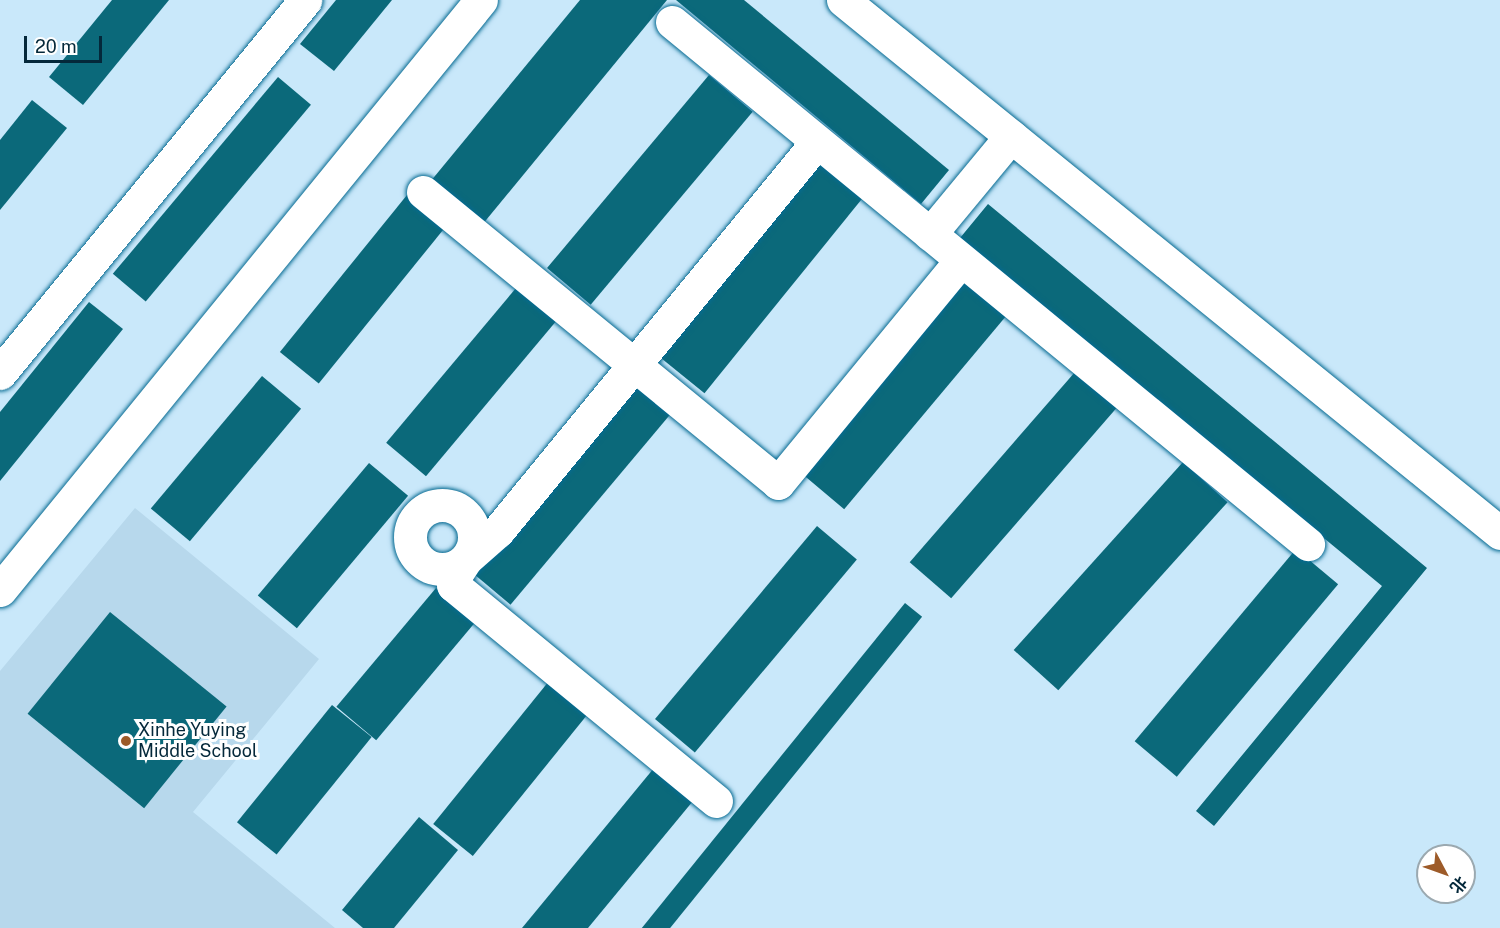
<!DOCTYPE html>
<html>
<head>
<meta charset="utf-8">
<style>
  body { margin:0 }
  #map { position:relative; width:1500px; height:928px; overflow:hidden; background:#c9e8fa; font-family:"Public Sans","Noto Sans SC",sans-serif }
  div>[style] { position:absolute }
  .built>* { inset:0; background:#b7d8ec }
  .building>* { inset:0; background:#0b697a; transform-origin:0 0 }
  .roads { filter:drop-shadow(0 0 2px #066a92) drop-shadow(0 0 2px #066a92) }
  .minor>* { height:33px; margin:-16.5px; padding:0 16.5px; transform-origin:16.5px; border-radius:16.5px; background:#fff }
  .minor>.ring { margin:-16.5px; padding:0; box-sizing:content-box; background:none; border:33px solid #fff; border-radius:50% }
  .dots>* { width:16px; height:16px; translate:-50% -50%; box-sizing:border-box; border:3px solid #fff; border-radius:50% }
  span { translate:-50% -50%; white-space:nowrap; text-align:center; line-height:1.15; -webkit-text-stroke:6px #fff; paint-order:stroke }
  .poi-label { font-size:18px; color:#04283a }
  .left { translate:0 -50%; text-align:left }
  .north { position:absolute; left:1416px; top:844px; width:60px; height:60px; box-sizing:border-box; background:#fff; border:2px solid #9ba9b0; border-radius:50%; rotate:131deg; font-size:16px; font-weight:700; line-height:24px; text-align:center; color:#04283a }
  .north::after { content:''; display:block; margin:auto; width:21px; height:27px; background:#9d5b29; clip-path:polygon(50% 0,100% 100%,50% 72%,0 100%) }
  .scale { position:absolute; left:24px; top:36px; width:78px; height:27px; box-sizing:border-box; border:3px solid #04283a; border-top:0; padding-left:8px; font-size:18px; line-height:21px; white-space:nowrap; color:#04283a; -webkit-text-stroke:4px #fff; paint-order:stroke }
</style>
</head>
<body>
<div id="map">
  <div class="built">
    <div style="clip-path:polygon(135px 508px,319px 659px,193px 812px,335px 928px,0 928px,0 671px)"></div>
  </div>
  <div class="building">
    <div style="clip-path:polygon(112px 0,169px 0,83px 105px,49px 77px)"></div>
    <div style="clip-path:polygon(336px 0,392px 0,334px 71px,300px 44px)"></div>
    <div style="clip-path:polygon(580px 0,667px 0,482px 225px,430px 182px)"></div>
    <div style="clip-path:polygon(676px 0,744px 0,949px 170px,921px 204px)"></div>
    <div style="left:709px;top:75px;width:57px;height:252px;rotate:40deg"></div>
    <div style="left:278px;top:77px;width:43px;height:257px;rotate:40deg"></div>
    <div style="clip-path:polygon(32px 100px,67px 128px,0 210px,0 140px)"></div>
    <div style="left:818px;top:161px;width:58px;height:252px;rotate:39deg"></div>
    <div style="left:407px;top:195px;width:50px;height:202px;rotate:39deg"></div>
    <div style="clip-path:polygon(988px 204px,1427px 568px,1214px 826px,1196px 811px,1382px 586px,960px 238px)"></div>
    <div style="left:958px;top:277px;width:62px;height:251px;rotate:40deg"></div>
    <div style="left:516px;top:288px;width:52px;height:202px;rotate:40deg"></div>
    <div style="clip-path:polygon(89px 302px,123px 329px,0 481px,0 412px)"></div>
    <div style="left:1075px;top:372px;width:55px;height:252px;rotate:41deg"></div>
    <div style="left:262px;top:376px;width:51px;height:173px;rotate:40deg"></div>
    <div style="left:632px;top:379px;width:52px;height:251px;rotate:40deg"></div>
    <div style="left:1183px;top:462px;width:60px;height:253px;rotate:42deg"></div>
    <div style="left:369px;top:463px;width:51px;height:173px;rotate:40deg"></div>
    <div style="left:817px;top:526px;width:52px;height:252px;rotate:40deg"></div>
    <div style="left:1296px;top:549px;width:55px;height:251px;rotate:40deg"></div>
    <div style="left:436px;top:588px;width:52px;height:155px;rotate:40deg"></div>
    <div style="left:905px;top:603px;width:22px;height:422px;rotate:39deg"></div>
    <div style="left:110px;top:612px;width:150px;height:131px;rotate:39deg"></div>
    <div style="left:549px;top:681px;width:51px;height:184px;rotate:39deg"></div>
    <div style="left:332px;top:705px;width:51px;height:151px;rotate:39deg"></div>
    <div style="clip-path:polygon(654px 768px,693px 801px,588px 928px,522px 928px)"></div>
    <div style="clip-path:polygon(419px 817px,458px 850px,394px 928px,363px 928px,342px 910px)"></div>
  </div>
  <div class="roads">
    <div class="minor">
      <div style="left:843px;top:0;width:846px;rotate:39.05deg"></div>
      <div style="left:672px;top:22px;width:823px;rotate:39.38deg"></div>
      <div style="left:423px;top:192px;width:459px;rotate:39.3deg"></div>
      <div style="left:778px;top:483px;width:288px;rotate:-50.6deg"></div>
      <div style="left:930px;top:234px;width:127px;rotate:-50.4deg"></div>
      <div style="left:0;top:373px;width:482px;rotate:-50.7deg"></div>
      <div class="ring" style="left:410px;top:505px;width:31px;height:31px"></div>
      <div style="left:0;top:590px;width:761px;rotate:-50.81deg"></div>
      <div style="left:716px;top:801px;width:340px;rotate:-140.6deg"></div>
      <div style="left:453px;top:585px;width:9px;rotate:-77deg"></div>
      <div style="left:455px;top:576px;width:20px;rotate:-57deg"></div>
      <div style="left:466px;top:559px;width:43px;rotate:-41.2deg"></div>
      <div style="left:498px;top:531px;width:503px;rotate:-50.65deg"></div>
    </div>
  </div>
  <div class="dots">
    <div style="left:126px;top:741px;background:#9d5b29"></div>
  </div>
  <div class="poi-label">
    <span class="left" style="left:138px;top:741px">Xinhe Yuying<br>Middle School</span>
  </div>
  <div class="north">北</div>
  <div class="scale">20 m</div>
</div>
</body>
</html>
